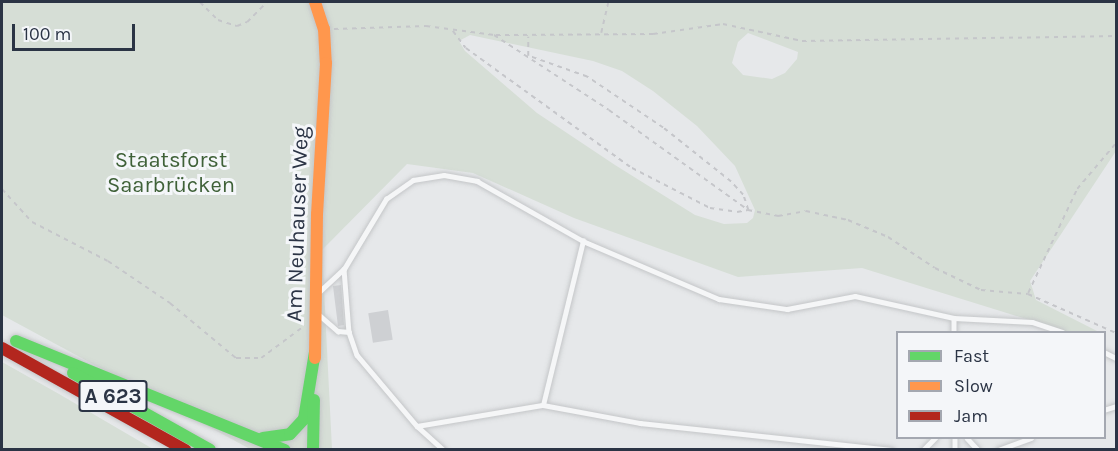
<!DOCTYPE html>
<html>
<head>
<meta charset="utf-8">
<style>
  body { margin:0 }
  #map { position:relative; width:1118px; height:451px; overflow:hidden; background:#e6e8ea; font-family:Karla,sans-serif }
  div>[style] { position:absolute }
  .green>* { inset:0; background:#d6ded6 }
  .building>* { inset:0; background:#ced0d3; transform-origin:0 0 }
  .path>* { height:1.5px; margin-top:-0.75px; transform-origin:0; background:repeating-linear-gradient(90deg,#c5c6ca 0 4.5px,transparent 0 9px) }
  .roads { filter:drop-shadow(0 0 2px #c4c6c8) drop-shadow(0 0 2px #c4c6c8) }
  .lane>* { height:4.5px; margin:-2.25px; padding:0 2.25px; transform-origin:2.25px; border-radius:2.25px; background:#f5f6f7 }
  .fast>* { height:12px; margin:-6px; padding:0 6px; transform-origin:6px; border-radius:6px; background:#63d668 }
  .slow>* { height:12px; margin:-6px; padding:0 6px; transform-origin:6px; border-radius:6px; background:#ff974d }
  .jam>* { height:12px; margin:-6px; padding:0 6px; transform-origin:6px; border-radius:6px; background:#b3261e }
  span { translate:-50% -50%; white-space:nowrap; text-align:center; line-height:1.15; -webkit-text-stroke:6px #f4f6f9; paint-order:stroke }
  .shield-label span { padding:2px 4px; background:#f4f6f9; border:2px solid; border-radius:4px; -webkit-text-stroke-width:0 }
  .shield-label { font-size:21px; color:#2b3445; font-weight:700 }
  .park-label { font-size:22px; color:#3f6138 }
  .street-label { font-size:22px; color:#2b3445 }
  .frame { position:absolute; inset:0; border:3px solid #2b3445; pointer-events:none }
  .legend { position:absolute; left:896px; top:331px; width:210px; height:108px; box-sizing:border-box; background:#f4f6f9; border:2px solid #a4a8b1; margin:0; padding:8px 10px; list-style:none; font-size:18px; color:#2b3445 }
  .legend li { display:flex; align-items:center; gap:12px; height:30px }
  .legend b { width:30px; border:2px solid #a4a8b1 }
  .scale { position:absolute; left:12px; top:24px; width:123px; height:27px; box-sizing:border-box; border:3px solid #2b3445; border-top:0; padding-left:8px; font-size:18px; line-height:21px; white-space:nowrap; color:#2b3445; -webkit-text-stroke:4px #f4f6f9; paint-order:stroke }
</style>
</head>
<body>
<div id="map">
  <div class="green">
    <div style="clip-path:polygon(evenodd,2px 2px,1116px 2px,1116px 151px,1030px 281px,1036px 300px,1099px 332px,1068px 332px,862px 268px,738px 277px,574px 218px,473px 173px,407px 164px,322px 250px,332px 449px,250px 449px,2px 315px,2px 2px,748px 33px,798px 52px,797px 59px,785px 73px,772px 79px,743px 75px,732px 63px,738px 42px,748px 33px,2px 2px,470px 35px,593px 61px,622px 71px,653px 91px,697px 126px,735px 166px,755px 210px,753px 218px,747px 223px,724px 224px,695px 215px,615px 165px,537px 113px,465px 51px,459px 41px,470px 35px)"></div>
    <div style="clip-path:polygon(2px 362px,59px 394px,153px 449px,2px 449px)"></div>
  </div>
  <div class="building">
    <div style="clip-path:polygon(341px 285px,344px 325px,338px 326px,333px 286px)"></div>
    <div style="left:388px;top:310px;width:30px;height:20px;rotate:81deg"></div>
  </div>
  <div class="path">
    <div style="left:200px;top:2px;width:25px;rotate:45deg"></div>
    <div style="left:218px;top:20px;width:20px;rotate:18deg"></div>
    <div style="left:237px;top:26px;width:11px;rotate:-22deg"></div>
    <div style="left:247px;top:22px;width:28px;rotate:-45deg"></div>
    <div style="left:334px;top:29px;width:92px;rotate:-1.9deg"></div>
    <div style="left:426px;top:26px;width:69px;rotate:7.5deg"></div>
    <div style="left:494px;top:35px;width:137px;rotate:33.1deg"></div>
    <div style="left:609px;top:110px;width:171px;rotate:35.7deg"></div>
    <div style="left:748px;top:210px;width:31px;rotate:11deg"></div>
    <div style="left:778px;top:216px;width:28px;rotate:-10deg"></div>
    <div style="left:806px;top:211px;width:43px;rotate:12.1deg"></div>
    <div style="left:848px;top:220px;width:43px;rotate:23deg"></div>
    <div style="left:888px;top:237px;width:56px;rotate:33.4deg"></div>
    <div style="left:935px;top:268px;width:51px;rotate:25.6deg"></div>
    <div style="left:981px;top:290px;width:47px;rotate:4.9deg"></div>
    <div style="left:1028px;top:294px;width:96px;rotate:23.9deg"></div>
    <div style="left:453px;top:31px;width:21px;rotate:53deg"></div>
    <div style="left:466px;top:48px;width:205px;rotate:35.9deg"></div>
    <div style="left:632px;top:168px;width:88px;rotate:27.1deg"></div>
    <div style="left:710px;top:208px;width:27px;rotate:8deg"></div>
    <div style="left:737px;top:212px;width:11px;rotate:-10deg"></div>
    <div style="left:748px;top:210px;width:16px;rotate:-108deg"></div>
    <div style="left:743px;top:195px;width:18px;rotate:-133deg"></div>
    <div style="left:731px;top:182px;width:87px;rotate:-141.5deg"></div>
    <div style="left:663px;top:128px;width:92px;rotate:-146.1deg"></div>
    <div style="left:587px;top:77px;width:63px;rotate:-160.4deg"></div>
    <div style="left:528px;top:56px;width:19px;rotate:-90deg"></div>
    <div style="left:601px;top:33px;width:32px;rotate:-77deg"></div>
    <div style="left:496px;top:35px;width:157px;rotate:-0.4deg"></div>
    <div style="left:653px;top:34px;width:71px;rotate:-8.1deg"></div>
    <div style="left:723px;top:24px;width:81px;rotate:12.1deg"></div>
    <div style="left:802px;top:41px;width:314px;rotate:-0.9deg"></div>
    <div style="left:2px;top:189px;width:45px;rotate:47.7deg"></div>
    <div style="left:32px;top:222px;width:85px;rotate:27.2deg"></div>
    <div style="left:108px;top:261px;width:75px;rotate:34.1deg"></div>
    <div style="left:170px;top:303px;width:86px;rotate:39.8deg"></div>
    <div style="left:236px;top:358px;width:25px"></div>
    <div style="left:261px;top:358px;width:54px;rotate:-36.7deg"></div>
    <div style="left:1028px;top:293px;width:115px;rotate:-64.8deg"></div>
    <div style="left:1077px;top:189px;width:60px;rotate:-49.7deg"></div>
  </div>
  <div class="roads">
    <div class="lane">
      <div style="left:344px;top:269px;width:63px;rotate:85.5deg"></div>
      <div style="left:349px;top:332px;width:24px;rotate:71deg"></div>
      <div style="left:357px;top:355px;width:93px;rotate:49.8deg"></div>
      <div style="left:417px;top:426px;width:36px;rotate:42deg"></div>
      <div style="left:319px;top:292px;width:34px;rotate:-43deg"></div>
      <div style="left:344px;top:269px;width:82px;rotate:-59deg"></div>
      <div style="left:386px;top:199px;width:33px;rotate:-35deg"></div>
      <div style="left:413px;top:180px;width:31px;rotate:-9deg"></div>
      <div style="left:444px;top:175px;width:34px;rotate:10deg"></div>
      <div style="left:477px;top:181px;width:122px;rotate:29.5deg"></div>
      <div style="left:583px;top:241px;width:148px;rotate:23.1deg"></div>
      <div style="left:719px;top:299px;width:69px;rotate:8.4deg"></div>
      <div style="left:787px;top:309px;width:69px;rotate:-10.8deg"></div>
      <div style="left:855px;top:296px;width:101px;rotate:12.5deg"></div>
      <div style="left:954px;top:318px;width:78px;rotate:2.9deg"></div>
      <div style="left:1032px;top:322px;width:32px;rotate:18deg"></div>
      <div style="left:317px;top:313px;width:28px;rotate:41deg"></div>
      <div style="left:338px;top:331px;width:11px;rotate:5deg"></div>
      <div style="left:954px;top:318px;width:14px;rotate:90deg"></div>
      <div style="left:1104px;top:352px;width:13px;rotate:27deg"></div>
      <div style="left:543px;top:405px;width:169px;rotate:-76.3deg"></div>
      <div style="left:1104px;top:410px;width:13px;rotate:-18deg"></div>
      <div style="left:417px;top:426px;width:128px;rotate:-9.5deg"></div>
      <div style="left:543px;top:405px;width:99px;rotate:10.5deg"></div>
      <div style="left:640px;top:423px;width:253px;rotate:6.1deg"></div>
      <div style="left:955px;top:438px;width:12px;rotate:90deg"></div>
      <div style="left:967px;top:438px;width:16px;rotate:47deg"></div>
      <div style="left:923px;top:450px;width:17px;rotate:-45deg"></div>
      <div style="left:998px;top:450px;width:35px;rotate:-20deg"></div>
    </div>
    <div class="fast">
      <div style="left:16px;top:341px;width:290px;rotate:22.1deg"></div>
      <div style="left:73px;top:373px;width:157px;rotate:29.3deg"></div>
      <div style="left:263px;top:438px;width:27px;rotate:-8deg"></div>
      <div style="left:290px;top:434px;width:21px;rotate:-47deg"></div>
      <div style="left:304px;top:419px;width:68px;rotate:-80.7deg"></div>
      <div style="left:313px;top:450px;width:50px;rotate:-88.9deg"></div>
    </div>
    <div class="slow">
      <div style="left:315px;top:2px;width:28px;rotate:72deg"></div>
      <div style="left:324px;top:29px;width:34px;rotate:87deg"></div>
      <div style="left:326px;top:63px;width:151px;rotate:93.4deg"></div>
      <div style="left:317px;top:214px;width:144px;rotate:90.8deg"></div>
    </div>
    <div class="jam">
      <div style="left:2px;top:348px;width:210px;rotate:29.1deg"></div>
    </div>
  </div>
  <div class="shield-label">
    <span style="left:113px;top:396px">A 623</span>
  </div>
  <div class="park-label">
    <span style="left:171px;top:173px">Staatsforst<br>Saarbrücken</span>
  </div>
  <div class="street-label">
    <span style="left:298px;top:224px;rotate:-88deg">Am Neuhauser Weg</span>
  </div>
  <div class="frame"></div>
  <ul class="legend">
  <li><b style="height:8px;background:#63d668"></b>Fast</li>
  <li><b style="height:8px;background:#ff974d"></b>Slow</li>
  <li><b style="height:8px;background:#b3261e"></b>Jam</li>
  </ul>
  <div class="scale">100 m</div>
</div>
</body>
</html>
